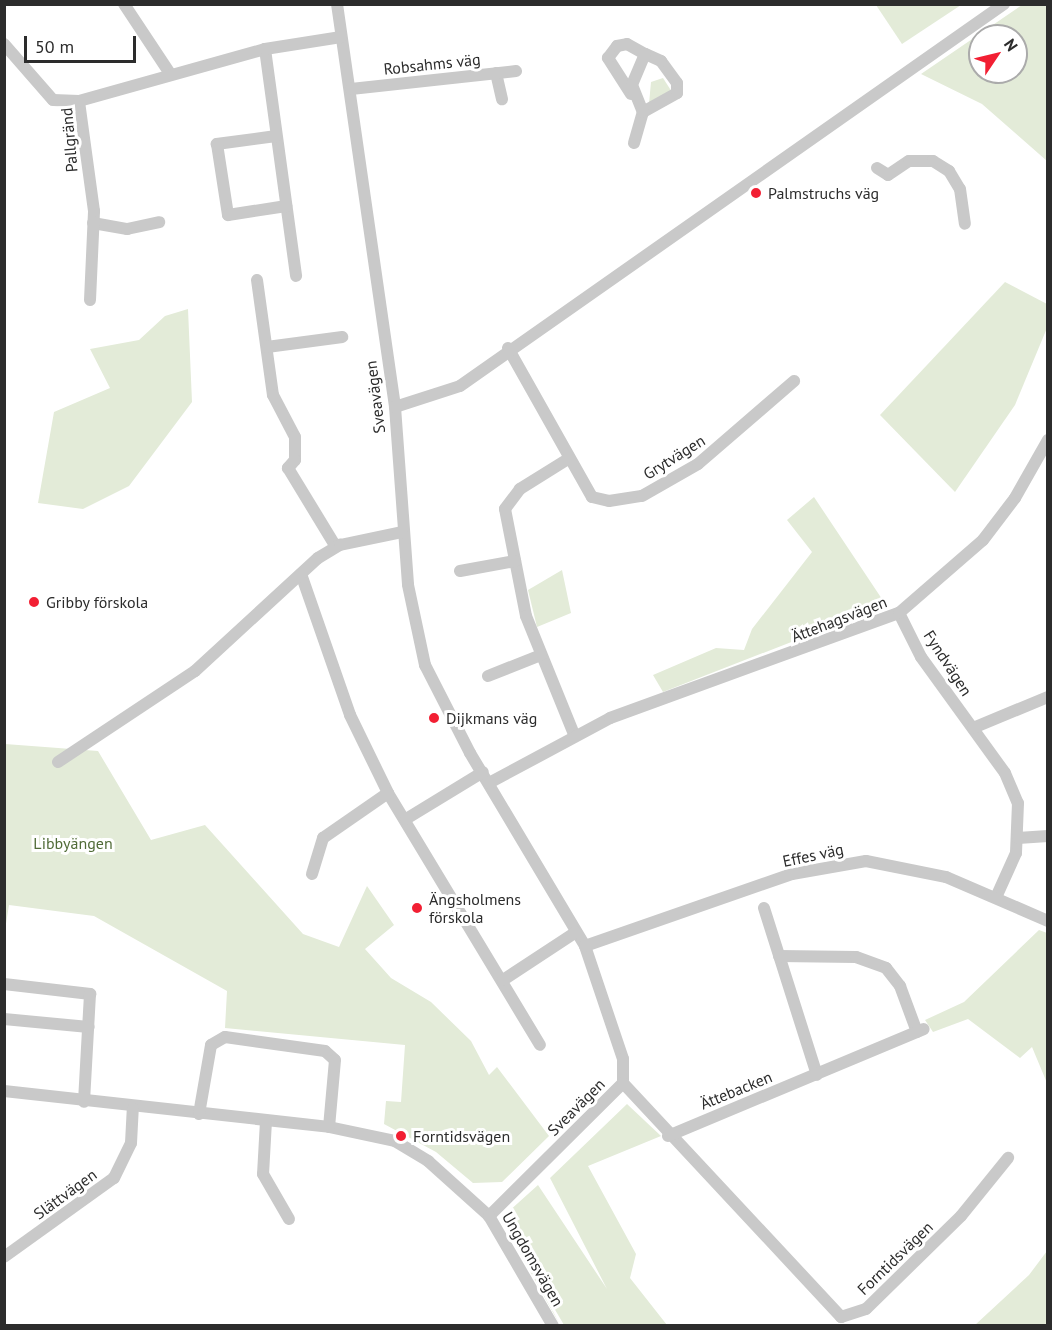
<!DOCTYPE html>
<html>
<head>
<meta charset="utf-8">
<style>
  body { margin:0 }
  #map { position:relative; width:1052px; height:1330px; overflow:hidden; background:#fff; font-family:"PT Sans",sans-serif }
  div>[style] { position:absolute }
  .green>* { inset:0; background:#e3ebd8 }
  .minor>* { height:12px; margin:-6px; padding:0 6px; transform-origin:6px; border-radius:6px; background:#c9c9c9 }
  .dots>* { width:16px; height:16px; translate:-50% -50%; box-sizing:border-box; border:3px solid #fff; border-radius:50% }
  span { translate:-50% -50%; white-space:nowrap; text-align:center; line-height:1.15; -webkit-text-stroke:6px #fff; paint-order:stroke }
  .street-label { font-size:16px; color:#2c2c2c }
  .poi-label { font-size:16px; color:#2c2c2c }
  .left { translate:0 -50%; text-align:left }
  .park-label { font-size:16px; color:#506b37 }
  .frame { position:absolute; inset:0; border:6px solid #2c2c2c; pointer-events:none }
  .north { position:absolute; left:968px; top:24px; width:60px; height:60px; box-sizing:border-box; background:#fff; border:2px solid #ababab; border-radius:50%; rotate:55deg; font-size:16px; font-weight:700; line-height:24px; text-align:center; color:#2c2c2c }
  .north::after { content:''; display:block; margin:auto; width:21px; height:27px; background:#f21f33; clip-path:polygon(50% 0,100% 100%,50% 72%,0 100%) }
  .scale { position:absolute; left:24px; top:36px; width:112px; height:27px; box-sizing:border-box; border:3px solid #2c2c2c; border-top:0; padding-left:8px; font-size:18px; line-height:21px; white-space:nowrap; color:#2c2c2c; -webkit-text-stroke:4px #fff; paint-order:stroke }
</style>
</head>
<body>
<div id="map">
  <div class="green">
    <div style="clip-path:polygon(876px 5px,961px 5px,902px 44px)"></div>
    <div style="clip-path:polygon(evenodd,1022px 5px,1047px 5px,1047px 161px,982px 104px,921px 74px,1022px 5px,980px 36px,1016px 36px,1016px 72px,980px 72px,980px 36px)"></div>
    <div style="clip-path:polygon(663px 78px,672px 92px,649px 104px,651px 82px)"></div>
    <div style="clip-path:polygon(1005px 282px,1047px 304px,1047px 328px,1015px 405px,955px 492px,880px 415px)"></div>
    <div style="clip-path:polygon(188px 309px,192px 402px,129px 486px,83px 509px,38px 503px,54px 412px,110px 388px,90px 349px,139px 340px,165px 316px)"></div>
    <div style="clip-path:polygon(814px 497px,886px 605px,663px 692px,653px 675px,716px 648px,744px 650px,752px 629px,812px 552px,787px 520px)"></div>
    <div style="clip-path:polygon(562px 570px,571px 613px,537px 627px,528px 590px)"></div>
    <div style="clip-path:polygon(5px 744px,98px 751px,151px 840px,205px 825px,303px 934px,339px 947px,367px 886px,394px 925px,365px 949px,391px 978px,431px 1002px,471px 1041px,489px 1075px,497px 1067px,549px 1136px,502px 1182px,473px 1183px,436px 1152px,384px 1124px,386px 1101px,401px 1102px,405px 1045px,225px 1028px,227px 991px,94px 916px,9px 905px,5px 930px)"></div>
    <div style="clip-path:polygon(1039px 930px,1047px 933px,1047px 1083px,1032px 1047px,1020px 1058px,968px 1019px,933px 1032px,925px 1020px,964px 1002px)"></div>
    <div style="clip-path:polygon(627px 1104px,661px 1136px,588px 1166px,636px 1254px,630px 1278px,667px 1325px,564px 1325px,533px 1272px,560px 1325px,506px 1228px,507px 1213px,538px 1185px,607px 1289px,550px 1178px)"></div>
    <div style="clip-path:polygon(1047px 1251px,1047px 1325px,975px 1325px,1029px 1275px)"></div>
  </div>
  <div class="minor">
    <div style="left:124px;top:4px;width:82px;rotate:56.5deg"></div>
    <div style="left:337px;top:4px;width:407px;rotate:81.8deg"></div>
    <div style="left:395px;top:407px;width:178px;rotate:85.8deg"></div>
    <div style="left:408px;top:585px;width:82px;rotate:78deg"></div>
    <div style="left:425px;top:665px;width:99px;rotate:62.9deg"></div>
    <div style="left:470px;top:753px;width:225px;rotate:59.2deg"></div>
    <div style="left:585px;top:946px;width:119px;rotate:71.4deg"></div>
    <div style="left:623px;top:1059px;width:24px;rotate:90deg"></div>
    <div style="left:623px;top:1083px;width:189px;rotate:135.2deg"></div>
    <div style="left:4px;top:44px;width:74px;rotate:48.8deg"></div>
    <div style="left:53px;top:100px;width:26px;rotate:2deg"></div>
    <div style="left:265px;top:49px;width:229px;rotate:82.2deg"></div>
    <div style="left:496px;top:73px;width:27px;rotate:77deg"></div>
    <div style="left:351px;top:89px;width:166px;rotate:-6.2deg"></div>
    <div style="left:631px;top:94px;width:43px;rotate:-122.6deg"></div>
    <div style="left:608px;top:58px;width:15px;rotate:-53deg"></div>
    <div style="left:617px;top:46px;width:10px;rotate:-11deg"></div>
    <div style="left:627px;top:44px;width:21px;rotate:29deg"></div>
    <div style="left:276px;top:136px;width:60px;rotate:172.3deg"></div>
    <div style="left:217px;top:144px;width:72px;rotate:81.2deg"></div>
    <div style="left:228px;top:215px;width:59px;rotate:-8.8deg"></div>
    <div style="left:634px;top:143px;width:32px;rotate:-74deg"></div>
    <div style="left:643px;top:112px;width:39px;rotate:-29deg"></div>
    <div style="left:677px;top:93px;width:10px;rotate:-90deg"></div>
    <div style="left:677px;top:83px;width:27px;rotate:-126deg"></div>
    <div style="left:661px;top:61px;width:17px;rotate:-156deg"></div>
    <div style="left:645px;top:54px;width:34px;rotate:113deg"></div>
    <div style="left:632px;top:85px;width:29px;rotate:68deg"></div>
    <div style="left:877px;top:168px;width:13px;rotate:32deg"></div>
    <div style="left:888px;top:175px;width:25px;rotate:-34deg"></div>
    <div style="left:909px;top:161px;width:24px"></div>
    <div style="left:933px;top:161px;width:19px;rotate:32deg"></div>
    <div style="left:949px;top:171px;width:21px;rotate:59deg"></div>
    <div style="left:960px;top:189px;width:35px;rotate:82deg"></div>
    <div style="left:93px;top:223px;width:35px;rotate:10deg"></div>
    <div style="left:127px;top:229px;width:33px;rotate:-12deg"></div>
    <div style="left:257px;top:280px;width:116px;rotate:82.1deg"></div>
    <div style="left:273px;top:395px;width:47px;rotate:62.4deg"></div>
    <div style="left:295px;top:437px;width:23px;rotate:90deg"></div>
    <div style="left:295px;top:460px;width:11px;rotate:131deg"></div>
    <div style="left:288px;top:468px;width:92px;rotate:58.7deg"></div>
    <div style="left:90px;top:300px;width:89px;rotate:-87.4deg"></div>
    <div style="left:94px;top:211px;width:111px;rotate:-97.8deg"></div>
    <div style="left:79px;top:101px;width:193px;rotate:-15.6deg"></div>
    <div style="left:265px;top:49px;width:77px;rotate:-9deg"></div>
    <div style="left:267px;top:347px;width:76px;rotate:-7.6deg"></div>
    <div style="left:508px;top:348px;width:171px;rotate:60.6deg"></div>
    <div style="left:592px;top:497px;width:17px;rotate:13deg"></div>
    <div style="left:609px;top:501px;width:33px;rotate:-9deg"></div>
    <div style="left:642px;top:496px;width:64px;rotate:-29.7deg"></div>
    <div style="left:698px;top:464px;width:127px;rotate:-40.8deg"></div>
    <div style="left:395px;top:407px;width:68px;rotate:-17.9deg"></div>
    <div style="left:460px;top:386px;width:665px;rotate:-35.08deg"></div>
    <div style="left:568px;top:459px;width:57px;rotate:148deg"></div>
    <div style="left:520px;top:489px;width:25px;rotate:127deg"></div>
    <div style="left:505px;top:509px;width:109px;rotate:78.9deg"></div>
    <div style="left:526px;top:616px;width:127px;rotate:67.9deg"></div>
    <div style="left:460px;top:571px;width:56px;rotate:-10.3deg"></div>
    <div style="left:301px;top:574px;width:149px;rotate:70.8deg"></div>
    <div style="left:350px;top:715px;width:87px;rotate:64deg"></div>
    <div style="left:388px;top:793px;width:294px;rotate:58.9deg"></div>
    <div style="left:899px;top:613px;width:49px;rotate:63.4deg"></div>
    <div style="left:921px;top:657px;width:143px;rotate:54.1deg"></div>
    <div style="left:1005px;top:773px;width:33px;rotate:67deg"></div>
    <div style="left:1018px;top:803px;width:50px;rotate:92.3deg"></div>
    <div style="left:1016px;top:853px;width:46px;rotate:114.3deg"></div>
    <div style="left:488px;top:676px;width:57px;rotate:-21.6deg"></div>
    <div style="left:973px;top:728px;width:81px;rotate:-22.5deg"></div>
    <div style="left:58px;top:762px;width:164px;rotate:-33.6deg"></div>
    <div style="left:195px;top:671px;width:167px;rotate:-42.6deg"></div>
    <div style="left:318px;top:558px;width:26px;rotate:-31deg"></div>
    <div style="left:340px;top:545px;width:63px;rotate:-11.8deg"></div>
    <div style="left:489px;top:783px;width:137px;rotate:-28.2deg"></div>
    <div style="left:610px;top:718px;width:307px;rotate:-20deg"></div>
    <div style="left:899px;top:613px;width:111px;rotate:-41deg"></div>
    <div style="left:983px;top:540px;width:53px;rotate:-52.7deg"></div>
    <div style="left:1015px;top:498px;width:67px;rotate:-60.4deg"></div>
    <div style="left:406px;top:819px;width:90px;rotate:-31.4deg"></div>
    <div style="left:1018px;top:838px;width:30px;rotate:-4deg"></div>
    <div style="left:312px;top:874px;width:38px;rotate:-73deg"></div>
    <div style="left:323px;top:838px;width:79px;rotate:-34.7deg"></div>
    <div style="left:764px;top:908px;width:175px;rotate:72.4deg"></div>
    <div style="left:585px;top:946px;width:219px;rotate:-19.2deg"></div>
    <div style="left:792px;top:874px;width:75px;rotate:-10deg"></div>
    <div style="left:866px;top:861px;width:82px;rotate:11.3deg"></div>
    <div style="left:946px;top:877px;width:111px;rotate:23.3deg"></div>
    <div style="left:779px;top:956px;width:77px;rotate:0.7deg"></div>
    <div style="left:856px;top:957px;width:32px;rotate:20deg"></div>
    <div style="left:886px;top:968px;width:23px;rotate:52deg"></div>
    <div style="left:900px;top:986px;width:49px;rotate:69.7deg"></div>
    <div style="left:503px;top:980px;width:87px;rotate:-33.3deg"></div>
    <div style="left:4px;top:984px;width:87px;rotate:6.6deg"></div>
    <div style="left:90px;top:994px;width:108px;rotate:93.2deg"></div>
    <div style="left:4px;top:1019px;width:85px;rotate:5.4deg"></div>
    <div style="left:623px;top:1083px;width:320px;rotate:47deg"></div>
    <div style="left:841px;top:1317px;width:26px;rotate:-18deg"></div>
    <div style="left:866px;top:1309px;width:133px;rotate:-44.4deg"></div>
    <div style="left:961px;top:1216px;width:75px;rotate:-51deg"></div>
    <div style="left:4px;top:1091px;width:327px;rotate:6.3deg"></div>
    <div style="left:329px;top:1127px;width:67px;rotate:12deg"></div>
    <div style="left:395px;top:1141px;width:39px;rotate:31deg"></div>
    <div style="left:428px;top:1161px;width:82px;rotate:42deg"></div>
    <div style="left:489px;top:1216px;width:127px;rotate:59.8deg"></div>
    <div style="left:199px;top:1114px;width:70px;rotate:-80.1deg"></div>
    <div style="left:211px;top:1045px;width:16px;rotate:-30deg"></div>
    <div style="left:225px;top:1037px;width:101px;rotate:8deg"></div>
    <div style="left:325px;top:1051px;width:13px;rotate:42deg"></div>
    <div style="left:335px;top:1060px;width:67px;rotate:95.1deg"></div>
    <div style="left:266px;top:1121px;width:53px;rotate:93.2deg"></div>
    <div style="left:263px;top:1174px;width:52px;rotate:60deg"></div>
    <div style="left:668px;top:1136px;width:277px;rotate:-22.7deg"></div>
    <div style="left:4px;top:1257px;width:135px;rotate:-35.7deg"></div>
    <div style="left:114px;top:1178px;width:39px;rotate:-64deg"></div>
    <div style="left:131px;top:1143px;width:34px;rotate:-87deg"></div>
  </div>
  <div class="dots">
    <div style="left:756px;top:193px;background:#f21f33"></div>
    <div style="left:34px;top:602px;background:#f21f33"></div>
    <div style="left:434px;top:718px;background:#f21f33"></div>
    <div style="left:417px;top:908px;background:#f21f33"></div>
    <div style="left:401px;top:1136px;background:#f21f33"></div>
  </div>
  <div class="street-label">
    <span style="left:432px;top:64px;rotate:-6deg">Robsahms väg</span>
    <span style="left:69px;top:140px;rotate:-95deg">Pallgränd</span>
    <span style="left:375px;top:397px;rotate:-97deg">Sveavägen</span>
    <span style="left:674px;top:457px;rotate:-32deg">Grytvägen</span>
    <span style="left:839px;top:619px;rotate:-21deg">Ättehagsvägen</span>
    <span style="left:948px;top:663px;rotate:57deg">Fyndvägen</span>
    <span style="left:813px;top:855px;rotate:-12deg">Effes väg</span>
    <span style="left:736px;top:1090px;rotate:-22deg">Ättebacken</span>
    <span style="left:576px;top:1107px;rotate:-45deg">Sveavägen</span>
    <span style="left:65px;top:1194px;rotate:-36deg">Slättvägen</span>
    <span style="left:895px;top:1258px;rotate:-44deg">Forntidsvägen</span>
    <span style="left:533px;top:1259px;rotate:60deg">Ungdomsvägen</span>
  </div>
  <div class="poi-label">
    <span class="left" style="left:768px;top:193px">Palmstruchs väg</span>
    <span class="left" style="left:46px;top:602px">Gribby förskola</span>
    <span class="left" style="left:446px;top:718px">Dijkmans väg</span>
    <span class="left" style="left:429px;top:908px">Ängsholmens<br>förskola</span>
    <span class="left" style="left:413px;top:1136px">Forntidsvägen</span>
  </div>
  <div class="park-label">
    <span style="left:73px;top:843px">Libbyängen</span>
  </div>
  <div class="frame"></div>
  <div class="north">N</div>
  <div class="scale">50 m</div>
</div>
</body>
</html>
